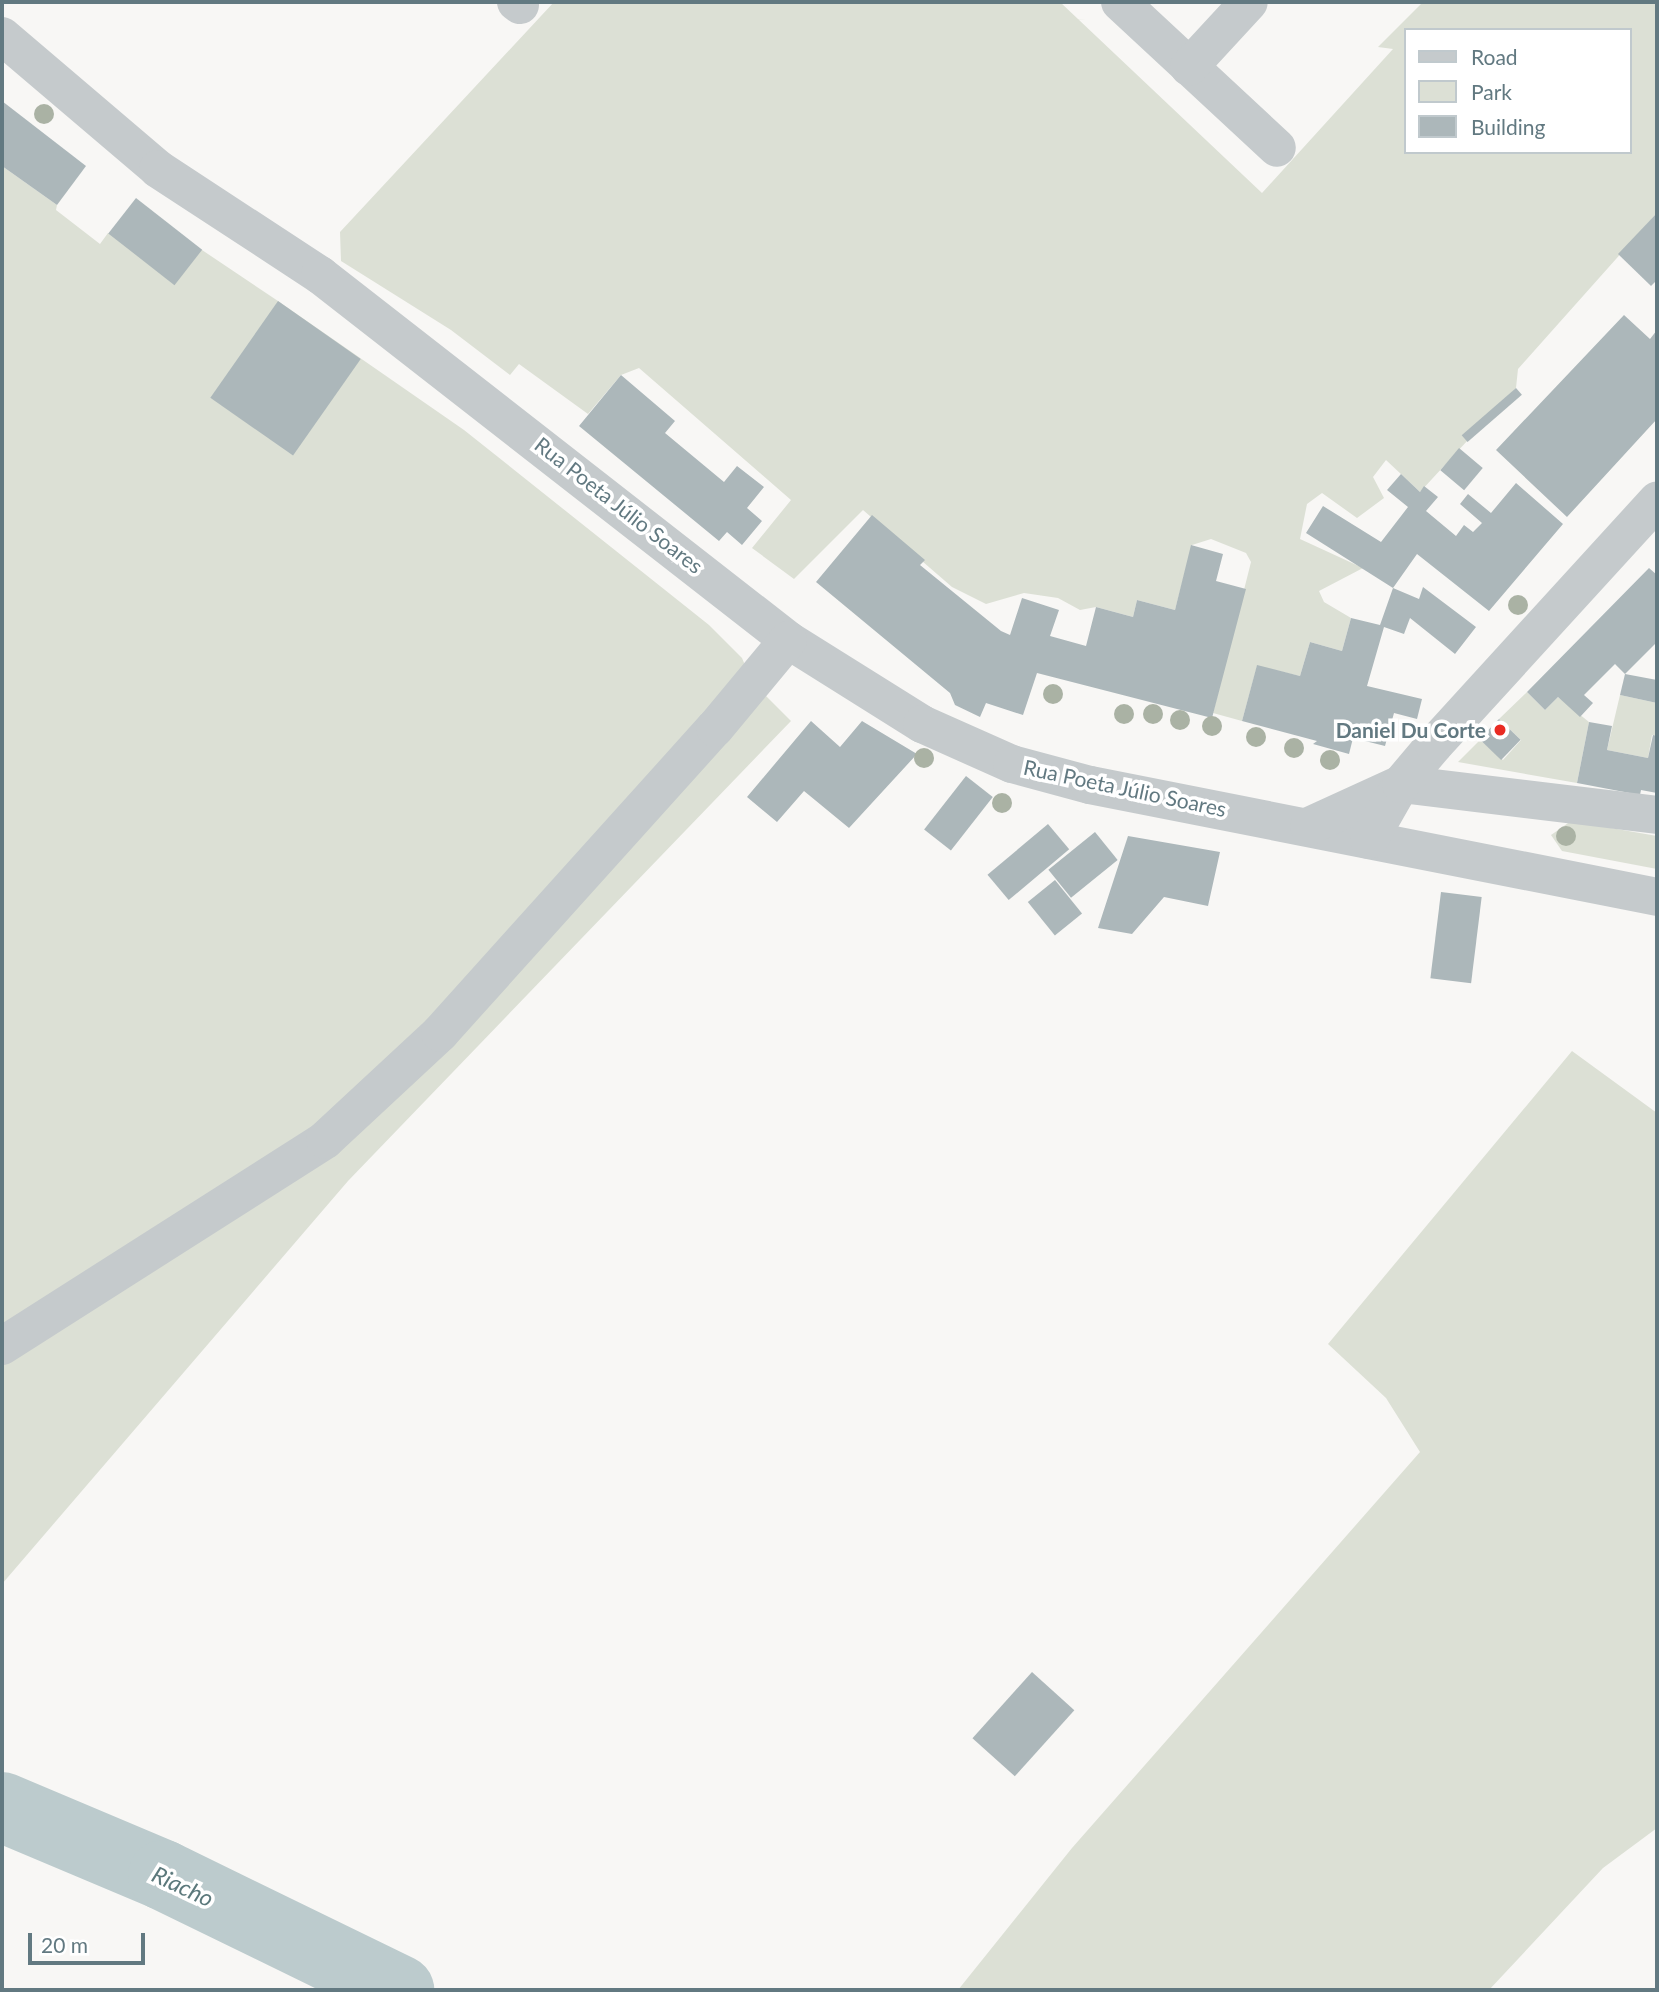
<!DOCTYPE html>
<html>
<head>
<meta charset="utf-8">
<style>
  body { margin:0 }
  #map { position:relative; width:1659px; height:1992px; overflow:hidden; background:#f8f7f5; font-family:Lato,sans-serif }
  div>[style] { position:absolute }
  .green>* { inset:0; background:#dce0d5 }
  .river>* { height:70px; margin:-35px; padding:0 35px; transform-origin:35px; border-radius:35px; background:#bccbcd }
  .building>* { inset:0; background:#acb7ba; transform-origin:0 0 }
  .minor>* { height:38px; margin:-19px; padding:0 19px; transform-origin:19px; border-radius:19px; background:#c5cacc }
  .trees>* { width:20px; height:20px; margin:-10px; border-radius:50%; background:#aab2a4 }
  .dots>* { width:19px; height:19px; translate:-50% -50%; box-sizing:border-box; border:4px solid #fff; border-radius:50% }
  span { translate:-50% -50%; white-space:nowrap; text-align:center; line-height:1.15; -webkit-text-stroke:7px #fff; paint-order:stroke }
  .street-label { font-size:21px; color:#627981 }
  .poi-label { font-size:21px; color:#627981; font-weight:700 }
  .right { translate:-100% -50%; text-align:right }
  .water-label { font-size:23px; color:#5c797c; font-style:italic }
  .frame { position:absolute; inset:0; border:4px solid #627981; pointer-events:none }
  .legend { position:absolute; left:1404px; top:28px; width:228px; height:126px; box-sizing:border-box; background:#fff; border:2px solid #c0c9cd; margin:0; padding:9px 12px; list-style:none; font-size:21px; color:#627981 }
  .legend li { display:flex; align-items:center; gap:14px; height:35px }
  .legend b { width:35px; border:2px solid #c0c9cd }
  .scale { position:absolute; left:28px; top:1933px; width:117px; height:32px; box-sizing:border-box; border:4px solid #627981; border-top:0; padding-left:9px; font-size:21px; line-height:24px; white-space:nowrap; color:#627981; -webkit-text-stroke:5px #fff; paint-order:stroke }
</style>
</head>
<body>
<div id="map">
  <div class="green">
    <div style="clip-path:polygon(evenodd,554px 2px,1060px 2px,1262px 193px,1393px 49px,1378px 47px,1423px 2px,1657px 2px,1657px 213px,1518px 369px,1516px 388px,1420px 492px,1386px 460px,1373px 477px,1384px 498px,1357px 518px,1322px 493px,1307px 504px,1300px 539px,1363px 568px,1319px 591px,1324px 602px,1351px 618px,1342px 651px,1310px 642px,1300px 676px,1257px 666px,1242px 721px,1213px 713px,1251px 562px,1246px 553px,1211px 539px,1192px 545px,1175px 610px,1137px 600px,1133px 617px,1096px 607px,1080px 610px,1058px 598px,1024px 593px,986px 604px,952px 587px,863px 510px,794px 579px,752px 548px,791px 500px,639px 368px,621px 375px,588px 414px,519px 364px,510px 375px,451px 330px,341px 261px,340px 232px,554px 2px,1405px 30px,1629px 30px,1629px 152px,1405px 152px,1405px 30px)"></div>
    <div style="clip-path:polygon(2px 166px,57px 205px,56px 210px,100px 244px,108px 233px,202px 250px,278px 301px,464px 430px,709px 625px,742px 658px,747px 670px,538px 911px,293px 1153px,2px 1333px)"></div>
    <div style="clip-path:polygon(1527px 692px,1545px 710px,1558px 697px,1589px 722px,1577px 783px,1458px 762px,1480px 740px,1503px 760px,1521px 740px,1499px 719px)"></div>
    <div style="clip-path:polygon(1620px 695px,1657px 703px,1657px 736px,1652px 735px,1648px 758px,1607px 750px)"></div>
    <div style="clip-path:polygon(766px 696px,791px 721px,348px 1181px,2px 1584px,2px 1355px,342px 1139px)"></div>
    <div style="clip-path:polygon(1571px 821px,1657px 836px,1657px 869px,1562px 851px,1551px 835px)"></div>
    <div style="clip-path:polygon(1572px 1051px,1657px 1113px,1657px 1828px,1603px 1868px,1489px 1990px,958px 1990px,1072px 1848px,1420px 1452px,1386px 1398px,1328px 1344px)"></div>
  </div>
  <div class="river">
    <div style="left:2px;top:1807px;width:175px;rotate:22.9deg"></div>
    <div style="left:163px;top:1875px;width:263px;rotate:26deg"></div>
  </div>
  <div class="building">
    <div style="clip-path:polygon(2px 101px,86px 166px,57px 205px,2px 166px)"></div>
    <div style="left:136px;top:198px;width:84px;height:45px;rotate:38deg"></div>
    <div style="clip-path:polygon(1657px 213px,1657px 280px,1651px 286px,1618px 254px)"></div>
    <div style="left:278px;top:301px;width:101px;height:118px;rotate:35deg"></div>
    <div style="clip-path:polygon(1624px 315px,1650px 339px,1657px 330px,1657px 419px,1567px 517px,1496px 450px)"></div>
    <div style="clip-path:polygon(621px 375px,675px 421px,665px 433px,724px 482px,737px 466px,764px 487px,747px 508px,762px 521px,742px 545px,727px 532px,719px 541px,579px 426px)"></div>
    <div style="left:1516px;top:388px;width:9px;height:72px;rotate:49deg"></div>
    <div style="left:1459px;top:448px;width:31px;height:29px;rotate:40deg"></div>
    <div style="clip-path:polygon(1401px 474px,1420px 492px,1424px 486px,1438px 497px,1426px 511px,1456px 536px,1464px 525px,1473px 532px,1482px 523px,1460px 504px,1468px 494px,1491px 513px,1516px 483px,1563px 524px,1489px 611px,1417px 554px,1393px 588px,1306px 533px,1323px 506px,1381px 542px,1408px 507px,1387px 490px)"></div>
    <div style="clip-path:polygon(872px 515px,925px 560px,920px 565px,1001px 631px,1010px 635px,1022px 598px,1059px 610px,1050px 636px,1086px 646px,1096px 607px,1133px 617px,1137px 600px,1175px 610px,1191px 545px,1223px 554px,1216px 581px,1246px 589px,1212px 718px,1037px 673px,1023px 715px,986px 703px,980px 717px,955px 705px,950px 693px,816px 582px)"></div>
    <div style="clip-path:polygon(1649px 568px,1657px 575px,1657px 642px,1625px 674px,1615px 664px,1584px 695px,1593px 703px,1580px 717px,1558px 697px,1545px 710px,1527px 692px)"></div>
    <div style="clip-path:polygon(1423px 587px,1476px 627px,1455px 654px,1410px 618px,1404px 634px,1384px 627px,1367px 686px,1422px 699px,1417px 719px,1394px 713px,1385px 746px,1353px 738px,1349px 754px,1313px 744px,1317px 741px,1242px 721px,1257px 665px,1300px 676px,1310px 642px,1342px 651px,1351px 618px,1380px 625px,1393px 588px,1419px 599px)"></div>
    <div style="clip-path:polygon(1625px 674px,1657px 680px,1657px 703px,1620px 695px)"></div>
    <div style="left:1499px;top:719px;width:30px;height:28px;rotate:44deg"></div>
    <div style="clip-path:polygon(811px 721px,840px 747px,862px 721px,917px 754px,849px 828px,804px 791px,777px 822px,747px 797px)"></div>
    <div style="clip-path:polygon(1589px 722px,1612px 726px,1607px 750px,1648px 758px,1653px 735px,1657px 736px,1657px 793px,1641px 790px,1640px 795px,1577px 783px)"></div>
    <div style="left:966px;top:776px;width:34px;height:68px;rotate:38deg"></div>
    <div style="left:1048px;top:824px;width:33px;height:79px;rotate:50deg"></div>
    <div style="left:1095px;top:832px;width:36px;height:60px;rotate:51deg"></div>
    <div style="clip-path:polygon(1128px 836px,1220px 852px,1208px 906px,1164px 897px,1132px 934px,1098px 928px)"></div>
    <div style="left:1055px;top:880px;width:43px;height:35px;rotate:51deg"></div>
    <div style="left:1441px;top:892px;width:41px;height:87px;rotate:7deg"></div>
    <div style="left:1032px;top:1672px;width:57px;height:89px;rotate:42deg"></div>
  </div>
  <div class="minor">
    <div style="left:516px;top:2px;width:5px;rotate:37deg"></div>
    <div style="left:1120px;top:2px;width:214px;rotate:42.9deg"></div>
    <div style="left:2px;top:36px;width:205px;rotate:40.4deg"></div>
    <div style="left:158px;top:169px;width:194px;rotate:33.2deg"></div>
    <div style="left:320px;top:275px;width:594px;rotate:37.95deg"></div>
    <div style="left:788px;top:640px;width:158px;rotate:32.1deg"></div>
    <div style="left:922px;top:724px;width:98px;rotate:24deg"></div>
    <div style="left:1012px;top:764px;width:81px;rotate:15.1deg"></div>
    <div style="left:1090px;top:785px;width:578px;rotate:11.17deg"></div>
    <div style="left:1189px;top:67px;width:88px;rotate:-47.3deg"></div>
    <div style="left:1309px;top:826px;width:101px;rotate:-24.5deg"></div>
    <div style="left:1401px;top:784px;width:258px;rotate:6.9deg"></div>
    <div style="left:1369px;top:840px;width:64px;rotate:-60.3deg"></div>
    <div style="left:1401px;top:784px;width:51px;rotate:-49.8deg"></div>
    <div style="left:1434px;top:745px;width:331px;rotate:-47.6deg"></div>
    <div style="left:2px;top:1346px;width:383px;rotate:-32.5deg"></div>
    <div style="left:325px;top:1140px;width:157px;rotate:-42.9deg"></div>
    <div style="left:440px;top:1033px;width:411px;rotate:-48deg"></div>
    <div style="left:715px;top:728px;width:114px;rotate:-50.3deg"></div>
  </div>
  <div class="trees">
    <div style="left:44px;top:114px"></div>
    <div style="left:1518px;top:605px"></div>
    <div style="left:1053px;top:694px"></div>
    <div style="left:1124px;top:714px"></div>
    <div style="left:1153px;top:714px"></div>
    <div style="left:1180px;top:720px"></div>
    <div style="left:1212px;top:726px"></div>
    <div style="left:1256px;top:737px"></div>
    <div style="left:1294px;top:748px"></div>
    <div style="left:924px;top:758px"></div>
    <div style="left:1330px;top:760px"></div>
    <div style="left:1002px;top:803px"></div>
    <div style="left:1566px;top:836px"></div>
  </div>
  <div class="dots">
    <div style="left:1500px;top:730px;background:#e92b23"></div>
  </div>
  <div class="street-label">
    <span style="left:619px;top:505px;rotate:38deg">Rua Poeta Júlio Soares</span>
    <span style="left:1125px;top:788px;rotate:12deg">Rua Poeta Júlio Soares</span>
  </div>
  <div class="poi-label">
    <span class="right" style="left:1486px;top:730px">Daniel Du Corte</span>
  </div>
  <div class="water-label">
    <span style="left:183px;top:1886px;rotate:25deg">Riacho</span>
  </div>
  <div class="frame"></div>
  <ul class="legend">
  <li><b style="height:9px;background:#c5cacc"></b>Road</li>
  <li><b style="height:19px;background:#dce0d5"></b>Park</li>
  <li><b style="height:19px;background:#acb7ba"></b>Building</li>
  </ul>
  <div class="scale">20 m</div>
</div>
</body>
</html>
